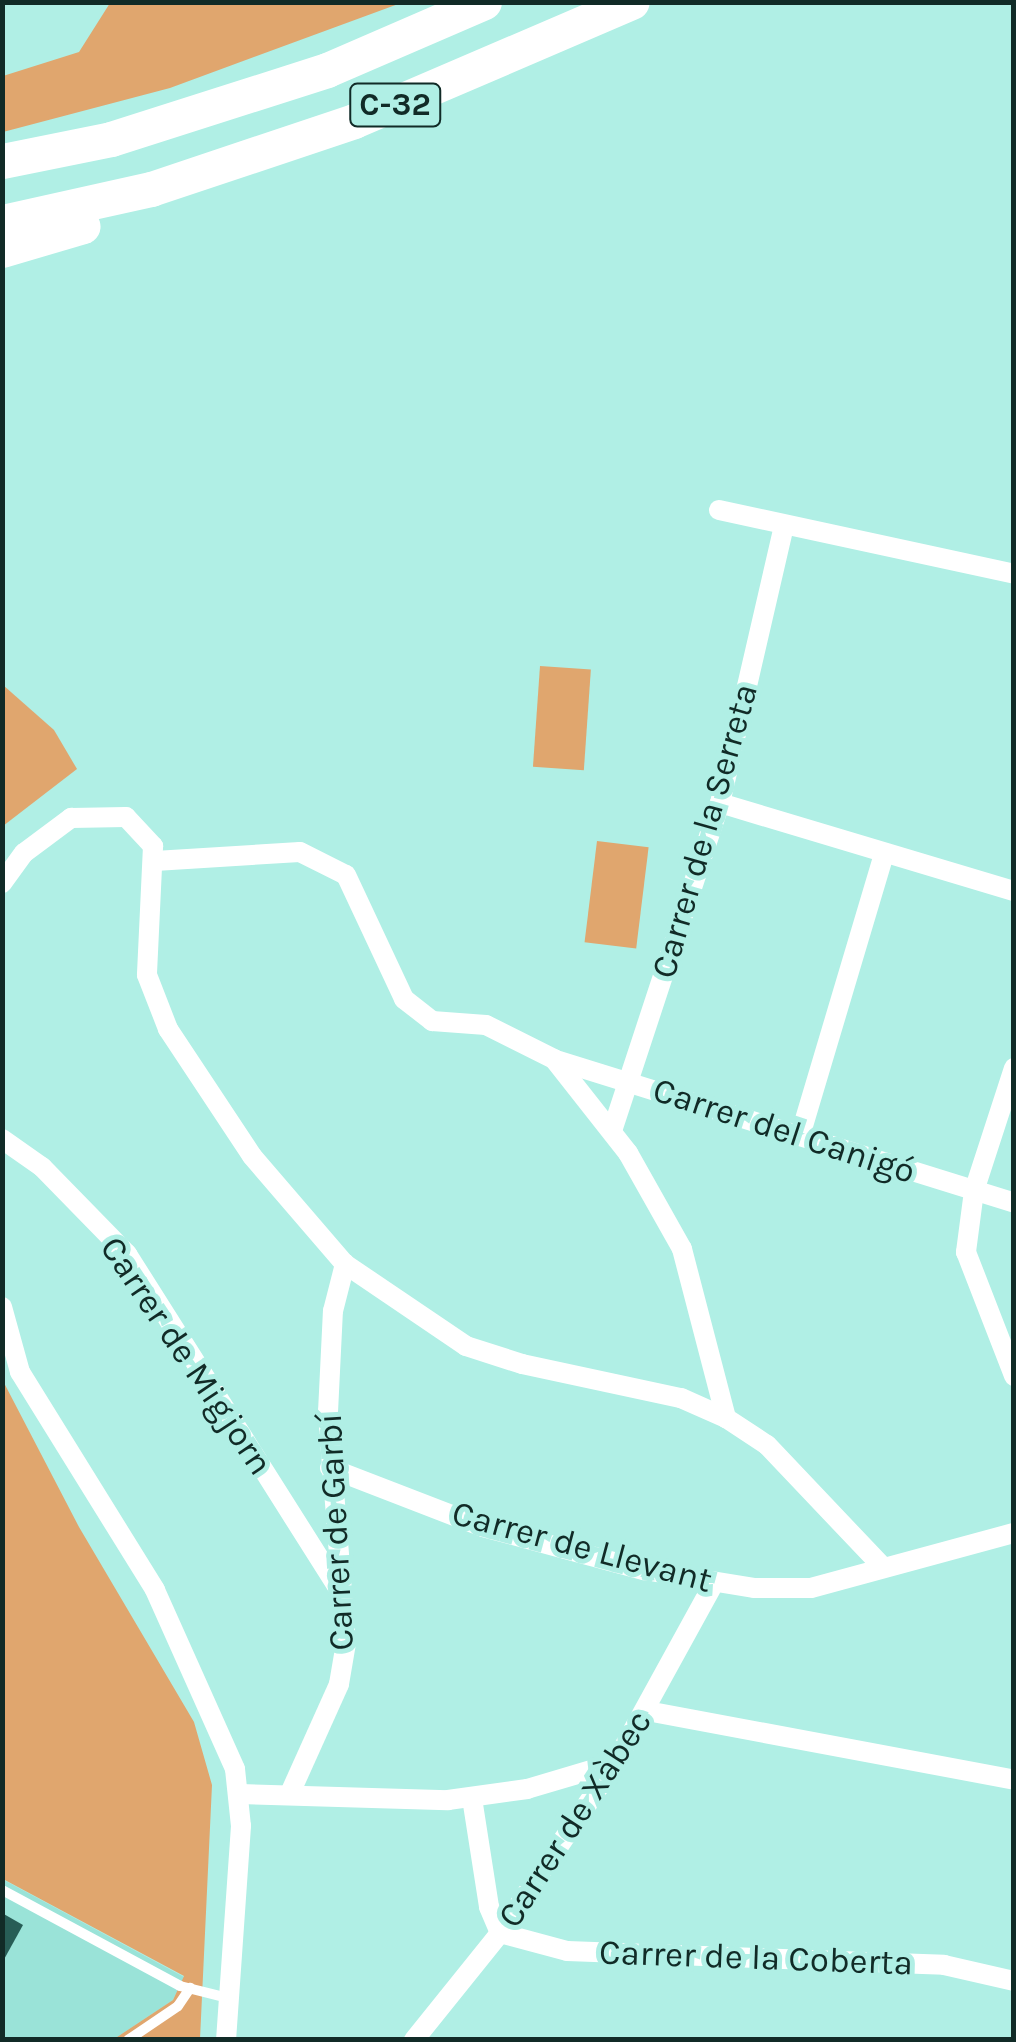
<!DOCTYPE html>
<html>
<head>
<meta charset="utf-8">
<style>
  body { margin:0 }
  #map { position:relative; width:1016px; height:2042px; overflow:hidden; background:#b0efe5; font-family:Karla,sans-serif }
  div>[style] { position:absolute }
  .built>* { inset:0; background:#9ae3d8 }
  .green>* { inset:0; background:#e0a66e; transform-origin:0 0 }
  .building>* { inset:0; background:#275d56 }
  .service>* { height:10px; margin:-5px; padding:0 5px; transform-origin:5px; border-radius:5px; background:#fff }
  .minor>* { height:20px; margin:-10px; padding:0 10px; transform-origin:10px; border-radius:10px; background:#fff }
  .motorway>* { height:35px; margin:-17.5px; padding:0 17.5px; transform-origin:17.5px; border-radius:17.5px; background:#fff }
  span { translate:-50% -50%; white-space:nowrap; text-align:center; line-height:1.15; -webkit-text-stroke:10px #b0efe5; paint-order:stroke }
  .shield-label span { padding:2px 8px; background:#b0efe5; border:2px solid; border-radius:8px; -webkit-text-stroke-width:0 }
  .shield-label { font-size:32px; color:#112b27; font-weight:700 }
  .street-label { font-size:35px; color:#112b27 }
  .frame { position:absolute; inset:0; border:5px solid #112b27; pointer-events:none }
</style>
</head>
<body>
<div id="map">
  <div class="built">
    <div style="clip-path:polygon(2px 1879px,184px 1977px,173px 2000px,114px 2039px,3px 2039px)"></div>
  </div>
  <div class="green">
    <div style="clip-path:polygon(110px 3px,110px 2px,401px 3px,170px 88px,3px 132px,3px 76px,79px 52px)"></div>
    <div style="left:540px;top:666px;width:51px;height:101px;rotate:4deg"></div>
    <div style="clip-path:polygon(3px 685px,54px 730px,77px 769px,3px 826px)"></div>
    <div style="left:597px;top:841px;width:52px;height:102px;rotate:7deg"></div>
    <div style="clip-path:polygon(2px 1379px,79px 1527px,194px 1722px,212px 1785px,200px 2039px,114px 2039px,173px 2000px,184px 1976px,3px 1879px)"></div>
  </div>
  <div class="building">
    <div style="clip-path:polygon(2px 1913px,23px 1925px,2px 1963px)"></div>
  </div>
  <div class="service">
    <div style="left:2px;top:1890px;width:202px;rotate:28.3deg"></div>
    <div style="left:180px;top:1986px;width:49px;rotate:14deg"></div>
    <div style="left:128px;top:2040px;width:60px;rotate:-34.2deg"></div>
    <div style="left:178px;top:2006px;width:22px;rotate:-56deg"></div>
  </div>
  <div class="minor">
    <div style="left:719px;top:510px;width:302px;rotate:12.2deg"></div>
    <div style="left:720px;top:803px;width:307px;rotate:16.7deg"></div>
    <div style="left:155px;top:861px;width:145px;rotate:-3.6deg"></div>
    <div style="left:300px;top:852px;width:51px;rotate:26.6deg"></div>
    <div style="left:346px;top:875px;width:137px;rotate:64.9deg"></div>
    <div style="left:404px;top:999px;width:36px;rotate:38deg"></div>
    <div style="left:432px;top:1021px;width:54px;rotate:4.2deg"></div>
    <div style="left:486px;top:1025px;width:76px;rotate:26.6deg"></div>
    <div style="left:554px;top:1059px;width:120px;rotate:51.8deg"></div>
    <div style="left:628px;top:1153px;width:110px;rotate:60.6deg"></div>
    <div style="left:682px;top:1249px;width:175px;rotate:75.4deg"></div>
    <div style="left:2px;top:883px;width:37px;rotate:-54deg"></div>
    <div style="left:24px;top:853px;width:59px;rotate:-36.7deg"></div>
    <div style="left:71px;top:818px;width:55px;rotate:-1deg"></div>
    <div style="left:126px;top:817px;width:40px;rotate:47deg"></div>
    <div style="left:153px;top:846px;width:129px;rotate:92.7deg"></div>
    <div style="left:147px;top:975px;width:58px;rotate:68.7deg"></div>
    <div style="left:168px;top:1029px;width:152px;rotate:56.5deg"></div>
    <div style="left:252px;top:1156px;width:143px;rotate:49.3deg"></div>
    <div style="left:345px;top:1264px;width:146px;rotate:34.1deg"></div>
    <div style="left:466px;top:1346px;width:59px;rotate:17.8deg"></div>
    <div style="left:522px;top:1364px;width:163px;rotate:12.1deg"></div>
    <div style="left:681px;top:1398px;width:49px;rotate:24deg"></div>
    <div style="left:726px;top:1418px;width:49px;rotate:33.4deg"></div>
    <div style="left:767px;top:1445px;width:164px;rotate:46.5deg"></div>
    <div style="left:556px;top:1060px;width:480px;rotate:17.3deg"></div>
    <div style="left:1014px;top:1068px;width:129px;rotate:108deg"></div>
    <div style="left:974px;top:1191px;width:62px;rotate:97.5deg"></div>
    <div style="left:966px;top:1252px;width:133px;rotate:68.8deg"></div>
    <div style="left:612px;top:1131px;width:345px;rotate:-71.8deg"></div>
    <div style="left:720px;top:803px;width:284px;rotate:-77deg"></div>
    <div style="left:800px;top:1136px;width:293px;rotate:-73.4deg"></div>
    <div style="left:2px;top:1139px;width:49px;rotate:35deg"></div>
    <div style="left:42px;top:1167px;width:122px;rotate:45.7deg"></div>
    <div style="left:127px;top:1254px;width:404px;rotate:57.7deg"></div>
    <div style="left:2px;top:1307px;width:67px;rotate:74.5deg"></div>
    <div style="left:20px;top:1372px;width:256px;rotate:58.2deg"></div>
    <div style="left:155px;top:1590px;width:196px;rotate:65.9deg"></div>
    <div style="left:235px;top:1769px;width:57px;rotate:84deg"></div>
    <div style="left:241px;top:1826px;width:215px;rotate:94deg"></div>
    <div style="left:330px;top:1468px;width:164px;rotate:21.1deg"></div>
    <div style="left:483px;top:1527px;width:167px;rotate:15deg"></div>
    <div style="left:644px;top:1570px;width:111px;rotate:9.3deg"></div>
    <div style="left:754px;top:1588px;width:57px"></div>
    <div style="left:811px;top:1588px;width:210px;rotate:-15.2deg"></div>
    <div style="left:647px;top:1711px;width:373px;rotate:10.6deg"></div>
    <div style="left:291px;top:1791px;width:117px;rotate:-65.8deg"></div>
    <div style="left:339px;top:1684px;width:42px;rotate:-80.3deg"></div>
    <div style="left:346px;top:1643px;width:232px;rotate:-94.5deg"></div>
    <div style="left:328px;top:1412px;width:101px;rotate:-87.2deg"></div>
    <div style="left:333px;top:1311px;width:49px;rotate:-75.7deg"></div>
    <div style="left:240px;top:1794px;width:208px;rotate:1.7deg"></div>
    <div style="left:448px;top:1800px;width:80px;rotate:-7.9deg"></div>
    <div style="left:527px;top:1789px;width:92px;rotate:-16.5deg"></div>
    <div style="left:472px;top:1798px;width:110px;rotate:81.1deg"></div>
    <div style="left:489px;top:1907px;width:28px;rotate:67deg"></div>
    <div style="left:500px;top:1933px;width:69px;rotate:15deg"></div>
    <div style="left:567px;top:1951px;width:377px;rotate:2.1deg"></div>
    <div style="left:944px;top:1965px;width:72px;rotate:12.9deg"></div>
    <div style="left:414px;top:2040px;width:137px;rotate:-51.2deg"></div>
    <div style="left:500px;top:1933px;width:205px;rotate:-55.9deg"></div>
    <div style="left:615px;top:1763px;width:205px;rotate:-61.2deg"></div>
  </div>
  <div class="motorway">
    <div style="left:2px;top:161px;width:111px;rotate:-11.4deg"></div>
    <div style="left:111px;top:139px;width:227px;rotate:-17.7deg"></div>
    <div style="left:327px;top:70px;width:171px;rotate:-23.4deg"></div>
    <div style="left:2px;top:222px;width:153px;rotate:-12.5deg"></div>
    <div style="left:151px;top:189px;width:214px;rotate:-18.5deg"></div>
    <div style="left:354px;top:121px;width:302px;rotate:-23.2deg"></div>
    <div style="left:2px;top:250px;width:84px;rotate:-16.5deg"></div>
  </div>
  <div class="shield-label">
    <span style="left:395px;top:105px">C-32</span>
  </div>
  <div class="street-label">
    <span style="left:705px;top:831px;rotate:-74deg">Carrer de la Serreta</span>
    <span style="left:784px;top:1131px;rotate:18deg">Carrer del Canigó</span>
    <span style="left:186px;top:1356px;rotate:56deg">Carrer de Migjorn</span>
    <span style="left:336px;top:1532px;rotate:-93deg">Carrer de Garbí</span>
    <span style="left:582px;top:1547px;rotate:15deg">Carrer de Llevant</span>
    <span style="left:575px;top:1819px;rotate:-57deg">Carrer de Xàbec</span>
    <span style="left:756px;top:1958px;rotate:2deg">Carrer de la Coberta</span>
  </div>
  <div class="frame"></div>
</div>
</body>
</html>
